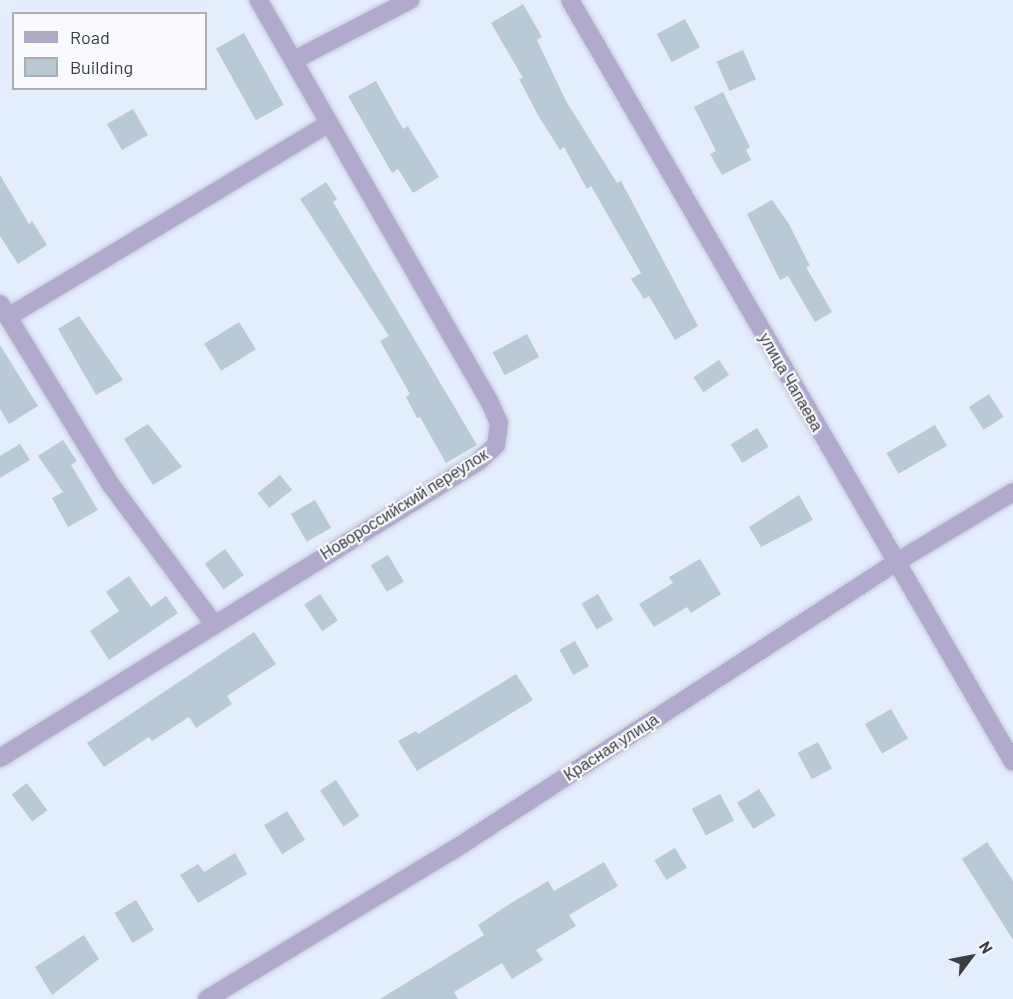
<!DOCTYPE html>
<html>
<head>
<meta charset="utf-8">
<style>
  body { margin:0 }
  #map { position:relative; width:1013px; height:999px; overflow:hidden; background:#e4edfd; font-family:Barlow,sans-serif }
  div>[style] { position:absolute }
  .building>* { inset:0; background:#b8cad4; transform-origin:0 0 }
  .roads { filter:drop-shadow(0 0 2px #c2cad8) drop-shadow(0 0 2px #c2cad8) }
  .minor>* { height:18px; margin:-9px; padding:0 9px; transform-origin:9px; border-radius:9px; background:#b1aacd }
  span { translate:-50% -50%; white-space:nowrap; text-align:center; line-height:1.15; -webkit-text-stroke:4.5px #f8fafd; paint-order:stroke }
  .street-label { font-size:16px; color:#3a3d43 }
  .legend { position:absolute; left:12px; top:12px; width:195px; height:78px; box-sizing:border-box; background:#f8fafd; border:2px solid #acaeb3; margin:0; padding:8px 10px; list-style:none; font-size:18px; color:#3a3d43 }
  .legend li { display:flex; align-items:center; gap:12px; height:30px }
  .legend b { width:30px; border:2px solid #acaeb3 }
  .north { position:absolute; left:941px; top:927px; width:60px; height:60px; -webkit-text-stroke:4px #f8fafd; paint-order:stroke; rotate:58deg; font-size:16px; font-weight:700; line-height:24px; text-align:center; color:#3a3d43 }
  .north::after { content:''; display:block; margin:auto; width:21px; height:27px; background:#3a3d43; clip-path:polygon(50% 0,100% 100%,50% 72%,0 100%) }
</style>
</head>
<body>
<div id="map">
  <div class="building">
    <div style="clip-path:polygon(523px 4px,542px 37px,537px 40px,566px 101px,617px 183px,621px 181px,698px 326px,675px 340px,649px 296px,644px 299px,631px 279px,641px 273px,591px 186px,587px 189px,564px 147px,560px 150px,539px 117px,519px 79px,523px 78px,491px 23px)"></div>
    <div style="left:685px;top:19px;width:32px;height:32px;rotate:62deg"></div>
    <div style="left:244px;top:33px;width:82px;height:32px;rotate:61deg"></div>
    <div style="left:743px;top:50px;width:32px;height:29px;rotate:66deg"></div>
    <div style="clip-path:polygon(376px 81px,403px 129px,408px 126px,439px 177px,413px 193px,398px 169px,392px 173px,348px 96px)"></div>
    <div style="clip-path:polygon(723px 92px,750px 147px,746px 150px,751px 160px,722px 175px,710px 154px,716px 151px,694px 107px)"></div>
    <div style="left:133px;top:109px;width:30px;height:30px;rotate:60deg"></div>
    <div style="clip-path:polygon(0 175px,29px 224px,32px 221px,47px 245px,18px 264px,0 236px)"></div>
    <div style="clip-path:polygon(326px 182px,337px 199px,333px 202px,477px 445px,446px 463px,420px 417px,417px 418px,406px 397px,410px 394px,380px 341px,389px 336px,300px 199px)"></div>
    <div style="clip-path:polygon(772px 200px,789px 224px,810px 266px,806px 267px,832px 312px,815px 322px,788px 276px,780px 280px,747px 214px)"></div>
    <div style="clip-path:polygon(79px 316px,123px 380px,96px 395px,58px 329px)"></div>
    <div style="left:239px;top:322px;width:32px;height:41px;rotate:58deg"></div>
    <div style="left:527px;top:334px;width:26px;height:39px;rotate:62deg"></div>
    <div style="clip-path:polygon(0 345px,38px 406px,9px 424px,0 409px)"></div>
    <div style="left:719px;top:360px;width:18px;height:31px;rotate:56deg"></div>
    <div style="left:989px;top:394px;width:27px;height:24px;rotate:57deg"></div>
    <div style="clip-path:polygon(148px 424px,182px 467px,153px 485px,124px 439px)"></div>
    <div style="left:935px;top:425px;width:24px;height:56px;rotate:60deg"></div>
    <div style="left:757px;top:428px;width:22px;height:31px;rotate:58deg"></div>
    <div style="clip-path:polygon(63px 440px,77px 461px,71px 465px,98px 510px,68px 527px,52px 498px,63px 492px,38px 456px)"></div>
    <div style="clip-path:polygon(20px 444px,30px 460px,0 478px,0 456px)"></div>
    <div style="left:280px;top:475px;width:19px;height:29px;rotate:51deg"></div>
    <div style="clip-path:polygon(799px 495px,813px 520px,761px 547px,749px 527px)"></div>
    <div style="left:315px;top:500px;width:32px;height:28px;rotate:60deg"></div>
    <div style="left:225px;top:549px;width:32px;height:25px;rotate:54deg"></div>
    <div style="left:388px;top:555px;width:31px;height:20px;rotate:59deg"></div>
    <div style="clip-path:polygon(700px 559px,721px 594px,691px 613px,687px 607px,654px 627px,639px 604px,673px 583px,669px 577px)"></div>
    <div style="clip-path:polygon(129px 576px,151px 607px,166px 596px,178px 613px,109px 660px,90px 631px,119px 611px,106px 592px)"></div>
    <div style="left:320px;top:594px;width:32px;height:19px;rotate:56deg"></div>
    <div style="left:598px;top:594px;width:30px;height:19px;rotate:60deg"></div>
    <div style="clip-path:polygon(254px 632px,276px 664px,227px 696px,232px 704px,196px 728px,189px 717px,152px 741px,149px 737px,104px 767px,87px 743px)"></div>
    <div style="left:575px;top:641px;width:29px;height:18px;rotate:61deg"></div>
    <div style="clip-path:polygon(516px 674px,533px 700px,417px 771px,398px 741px,416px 731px,418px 734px)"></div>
    <div style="left:891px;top:709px;width:34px;height:30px;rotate:60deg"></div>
    <div style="left:818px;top:742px;width:30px;height:23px;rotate:62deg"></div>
    <div style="left:336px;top:780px;width:43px;height:19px;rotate:57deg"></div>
    <div style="left:27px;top:783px;width:34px;height:19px;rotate:53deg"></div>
    <div style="left:759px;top:789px;width:31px;height:26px;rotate:58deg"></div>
    <div style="left:720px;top:794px;width:30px;height:32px;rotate:62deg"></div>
    <div style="left:287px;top:811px;width:34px;height:27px;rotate:58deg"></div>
    <div style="clip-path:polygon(987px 842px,1013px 881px,1013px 940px,962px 859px)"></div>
    <div style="left:675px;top:848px;width:23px;height:24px;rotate:59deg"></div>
    <div style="clip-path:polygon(235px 853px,247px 874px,198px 903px,180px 875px,198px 864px,204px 872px)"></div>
    <div style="clip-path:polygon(604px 862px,618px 886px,569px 915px,576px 926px,536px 950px,543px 960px,512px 979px,502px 963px,454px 992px,458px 999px,380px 999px,484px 935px,478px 925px,508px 905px,548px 881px,554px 891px)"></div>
    <div style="left:136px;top:900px;width:35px;height:25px;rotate:59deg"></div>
    <div style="clip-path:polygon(84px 935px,99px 959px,52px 995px,35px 967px)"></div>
  </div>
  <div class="roads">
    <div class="minor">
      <div style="left:570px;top:0;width:881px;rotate:59.83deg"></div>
      <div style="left:294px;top:60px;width:131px;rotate:-27.3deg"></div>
      <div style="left:0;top:304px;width:212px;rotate:58.5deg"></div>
      <div style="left:111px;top:485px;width:172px;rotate:53.5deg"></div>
      <div style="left:8px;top:317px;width:375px;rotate:-31.1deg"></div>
      <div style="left:0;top:758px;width:564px;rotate:-31.8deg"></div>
      <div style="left:479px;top:461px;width:23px;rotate:-43deg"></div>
      <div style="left:496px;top:445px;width:22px;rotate:-82deg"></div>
      <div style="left:499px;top:423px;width:24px;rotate:-114deg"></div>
      <div style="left:489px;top:401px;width:463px;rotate:-119.9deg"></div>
      <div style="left:207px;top:999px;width:293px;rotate:-31.2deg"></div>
      <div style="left:458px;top:847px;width:521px;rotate:-33.02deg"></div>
      <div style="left:895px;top:563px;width:138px;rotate:-31deg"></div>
    </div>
  </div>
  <div class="street-label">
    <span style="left:791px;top:382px;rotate:60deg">улица Чапаева</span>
    <span style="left:404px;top:504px;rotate:-32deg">Новороссийский переулок</span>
    <span style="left:611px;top:747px;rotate:-33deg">Красная улица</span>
  </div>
  <ul class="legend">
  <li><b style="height:8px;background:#b1aacd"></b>Road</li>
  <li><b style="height:16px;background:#b8cad4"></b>Building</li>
  </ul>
  <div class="north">N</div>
</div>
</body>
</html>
